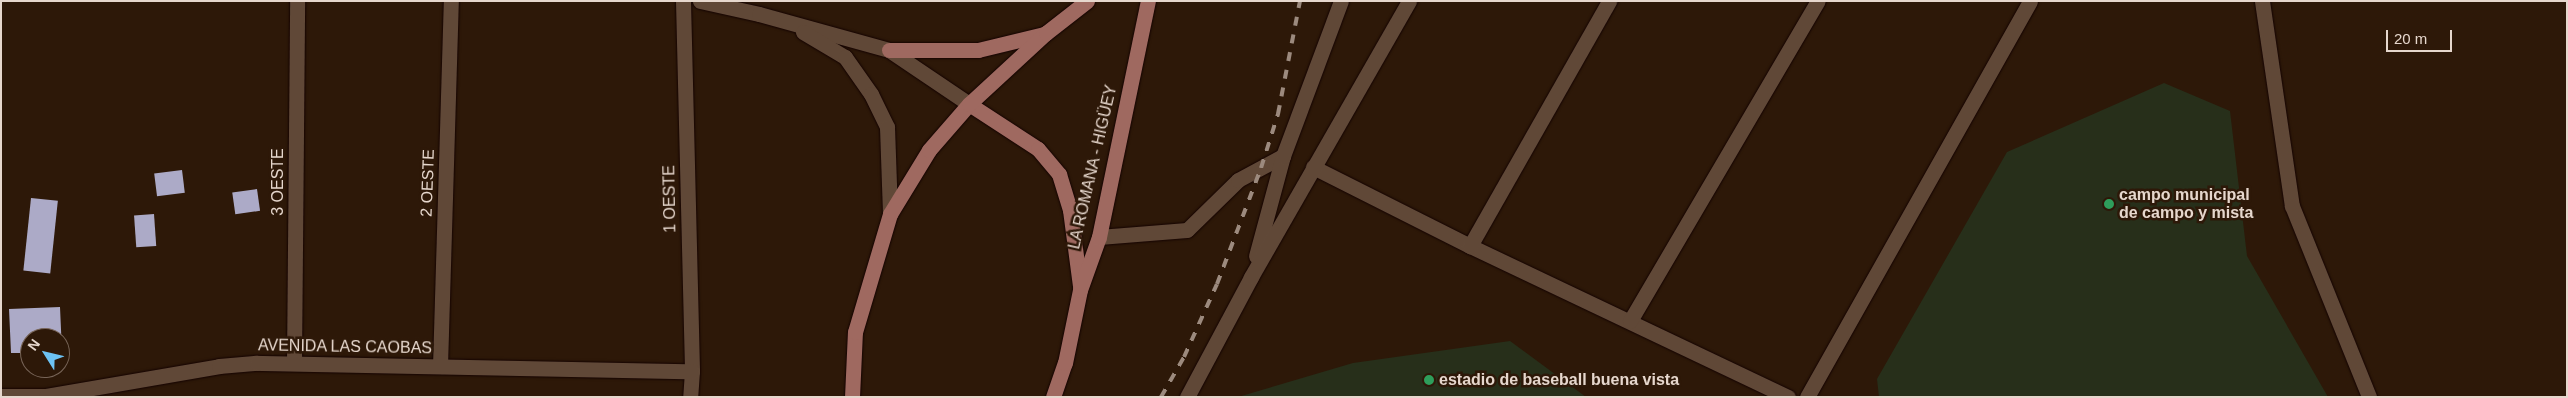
<!DOCTYPE html>
<html>
<head>
<meta charset="utf-8">
<style>
  body { margin:0 }
  #map { position:relative; width:2568px; height:398px; overflow:hidden; background:#2d1808; font-family:Arial,sans-serif }
  div>[style] { position:absolute }
  .green>* { inset:0; background:#272f1a }
  .building>* { inset:0; background:#acaac7; transform-origin:0 0 }
  .roads { filter:drop-shadow(0 0 1px #140300) drop-shadow(0 0 1px #140300) }
  .minor>* { height:15px; margin:-7.5px; padding:0 7.5px; transform-origin:7.5px; border-radius:7.5px; background:#604837 }
  .major>* { height:15px; margin:-7.5px; padding:0 7.5px; transform-origin:7.5px; border-radius:7.5px; background:#9f6960 }
  .rail>* { height:4px; margin-top:-2px; transform-origin:0; background:repeating-linear-gradient(90deg,#9c8a7e 0 9px,transparent 0 18px) }
  .dots>* { width:14px; height:14px; translate:-50% -50%; box-sizing:border-box; border:2px solid #2d1808; border-radius:50% }
  span { translate:-50% -50%; white-space:nowrap; text-align:center; line-height:1.15; -webkit-text-stroke:5px #2d1808; paint-order:stroke }
  .street-label { font-size:16px; color:#e6d7cd }
  .poi-label { font-size:16px; color:#e6d7cd; font-weight:700 }
  .left { translate:0 -50%; text-align:left }
  .frame { position:absolute; inset:0; border:2px solid #e6d7cd; pointer-events:none }
  .north { position:absolute; left:20px; top:328px; width:50px; height:50px; box-sizing:border-box; background:#2d1808; border:1px solid #776457; border-radius:50%; rotate:306deg; font-size:14px; font-weight:700; line-height:20px; text-align:center; color:#e6d7cd }
  .north::after { content:''; display:block; margin:auto; width:18px; height:22px; background:#6dc2f3; clip-path:polygon(50% 0,100% 100%,50% 72%,0 100%) }
  .scale { position:absolute; left:2386px; top:30px; width:66px; height:22px; box-sizing:border-box; border:2px solid #e6d7cd; border-top:0; padding-left:6px; font-size:15px; line-height:18px; white-space:nowrap; color:#e6d7cd; -webkit-text-stroke:4px #2d1808; paint-order:stroke }
</style>
</head>
<body>
<div id="map">
  <div class="green">
    <div style="clip-path:polygon(2164px 83px,2230px 111px,2247px 256px,2328px 397px,1879px 397px,1877px 379px,2007px 152px)"></div>
    <div style="clip-path:polygon(1510px 341px,1586px 397px,1238px 397px,1353px 363px)"></div>
  </div>
  <div class="building">
    <div style="left:182px;top:170px;width:23px;height:28px;rotate:83deg"></div>
    <div style="left:257px;top:189px;width:22px;height:25px;rotate:82deg"></div>
    <div style="left:31px;top:198px;width:27px;height:73px;rotate:6deg"></div>
    <div style="left:154px;top:214px;width:32px;height:20px;rotate:86deg"></div>
    <div style="clip-path:polygon(60px 307px,62px 352px,60px 338px,30px 338px,30px 353px,11px 353px,9px 309px)"></div>
  </div>
  <div class="roads">
    <div class="minor">
      <div style="left:683px;top:1px;width:370px;rotate:88.6deg"></div>
      <div style="left:692px;top:371px;width:26px;rotate:94deg"></div>
      <div style="left:700px;top:1px;width:60px;rotate:12.4deg"></div>
      <div style="left:759px;top:14px;width:135px;rotate:15.5deg"></div>
      <div style="left:889px;top:50px;width:97px;rotate:34deg"></div>
      <div style="left:2262px;top:1px;width:207px;rotate:81.7deg"></div>
      <div style="left:2292px;top:206px;width:206px;rotate:68deg"></div>
      <div style="left:803px;top:32px;width:49px;rotate:30.8deg"></div>
      <div style="left:845px;top:57px;width:45px;rotate:54.9deg"></div>
      <div style="left:871px;top:94px;width:37px;rotate:64deg"></div>
      <div style="left:887px;top:127px;width:87px;rotate:88deg"></div>
      <div style="left:1313px;top:167px;width:176px;rotate:26.7deg"></div>
      <div style="left:1470px;top:246px;width:352px;rotate:25.4deg"></div>
      <div style="left:1099px;top:237px;width:88px;rotate:-4.5deg"></div>
      <div style="left:1187px;top:230px;width:71px;rotate:-44.4deg"></div>
      <div style="left:1238px;top:180px;width:51px;rotate:-28.1deg"></div>
      <div style="left:1470px;top:246px;width:282px;rotate:-60.4deg"></div>
      <div style="left:1256px;top:256px;width:104px;rotate:-74.9deg"></div>
      <div style="left:1283px;top:156px;width:165px;rotate:-69.5deg"></div>
      <div style="left:1630px;top:321px;width:371px;rotate:-59.6deg"></div>
      <div style="left:294px;top:362px;width:361px;rotate:-89.5deg"></div>
      <div style="left:440px;top:366px;width:365px;rotate:-88.3deg"></div>
      <div style="left:1px;top:396px;width:45px"></div>
      <div style="left:46px;top:396px;width:176px;rotate:-9.8deg"></div>
      <div style="left:219px;top:366px;width:38px;rotate:-5deg"></div>
      <div style="left:257px;top:363px;width:435px;rotate:1.1deg"></div>
      <div style="left:1187px;top:397px;width:136px;rotate:-61.9deg"></div>
      <div style="left:1251px;top:277px;width:318px;rotate:-60.2deg"></div>
      <div style="left:1807px;top:397px;width:454px;rotate:-60.6deg"></div>
    </div>
    <div class="major">
      <div style="left:889px;top:50px;width:89px"></div>
      <div style="left:978px;top:50px;width:68px;rotate:-13.6deg"></div>
      <div style="left:969px;top:104px;width:82px;rotate:33.1deg"></div>
      <div style="left:1038px;top:149px;width:33px;rotate:50deg"></div>
      <div style="left:1059px;top:174px;width:38px;rotate:73deg"></div>
      <div style="left:1070px;top:210px;width:77px;rotate:82.5deg"></div>
      <div style="left:852px;top:397px;width:65px;rotate:-87.4deg"></div>
      <div style="left:855px;top:332px;width:123px;rotate:-73.5deg"></div>
      <div style="left:890px;top:214px;width:75px;rotate:-58.6deg"></div>
      <div style="left:929px;top:150px;width:61px;rotate:-49deg"></div>
      <div style="left:969px;top:104px;width:105px;rotate:-42.7deg"></div>
      <div style="left:1046px;top:33px;width:52px;rotate:-38deg"></div>
      <div style="left:1053px;top:397px;width:36px;rotate:-71deg"></div>
      <div style="left:1065px;top:363px;width:75px;rotate:-78.4deg"></div>
      <div style="left:1080px;top:290px;width:56px;rotate:-70.3deg"></div>
      <div style="left:1099px;top:237px;width:241px;rotate:-78.3deg"></div>
    </div>
  </div>
  <div class="rail">
    <div style="left:1161px;top:397px;width:46px;rotate:-60.1deg"></div>
    <div style="left:1184px;top:357px;width:80px;rotate:-65.7deg"></div>
    <div style="left:1217px;top:284px;width:124px;rotate:-69.2deg"></div>
    <div style="left:1261px;top:168px;width:57px;rotate:-72.5deg"></div>
    <div style="left:1278px;top:114px;width:115px;rotate:-79deg"></div>
  </div>
  <div class="dots">
    <div style="left:2109px;top:204px;background:#2e9e5b"></div>
    <div style="left:1429px;top:380px;background:#2e9e5b"></div>
  </div>
  <div class="street-label">
    <span style="left:1093px;top:167px;rotate:-77deg">LA ROMANA - HIGÜEY</span>
    <span style="left:278px;top:182px;rotate:-90deg">3 OESTE</span>
    <span style="left:428px;top:183px;rotate:-88deg">2 OESTE</span>
    <span style="left:670px;top:199px;rotate:-91deg">1 OESTE</span>
    <span style="left:345px;top:347px;rotate:1deg">AVENIDA LAS CAOBAS</span>
  </div>
  <div class="poi-label">
    <span class="left" style="left:2119px;top:204px">campo municipal<br>de campo y mista</span>
    <span class="left" style="left:1439px;top:380px">estadio de baseball buena vista</span>
  </div>
  <div class="frame"></div>
  <div class="north">N</div>
  <div class="scale">20 m</div>
</div>
</body>
</html>
